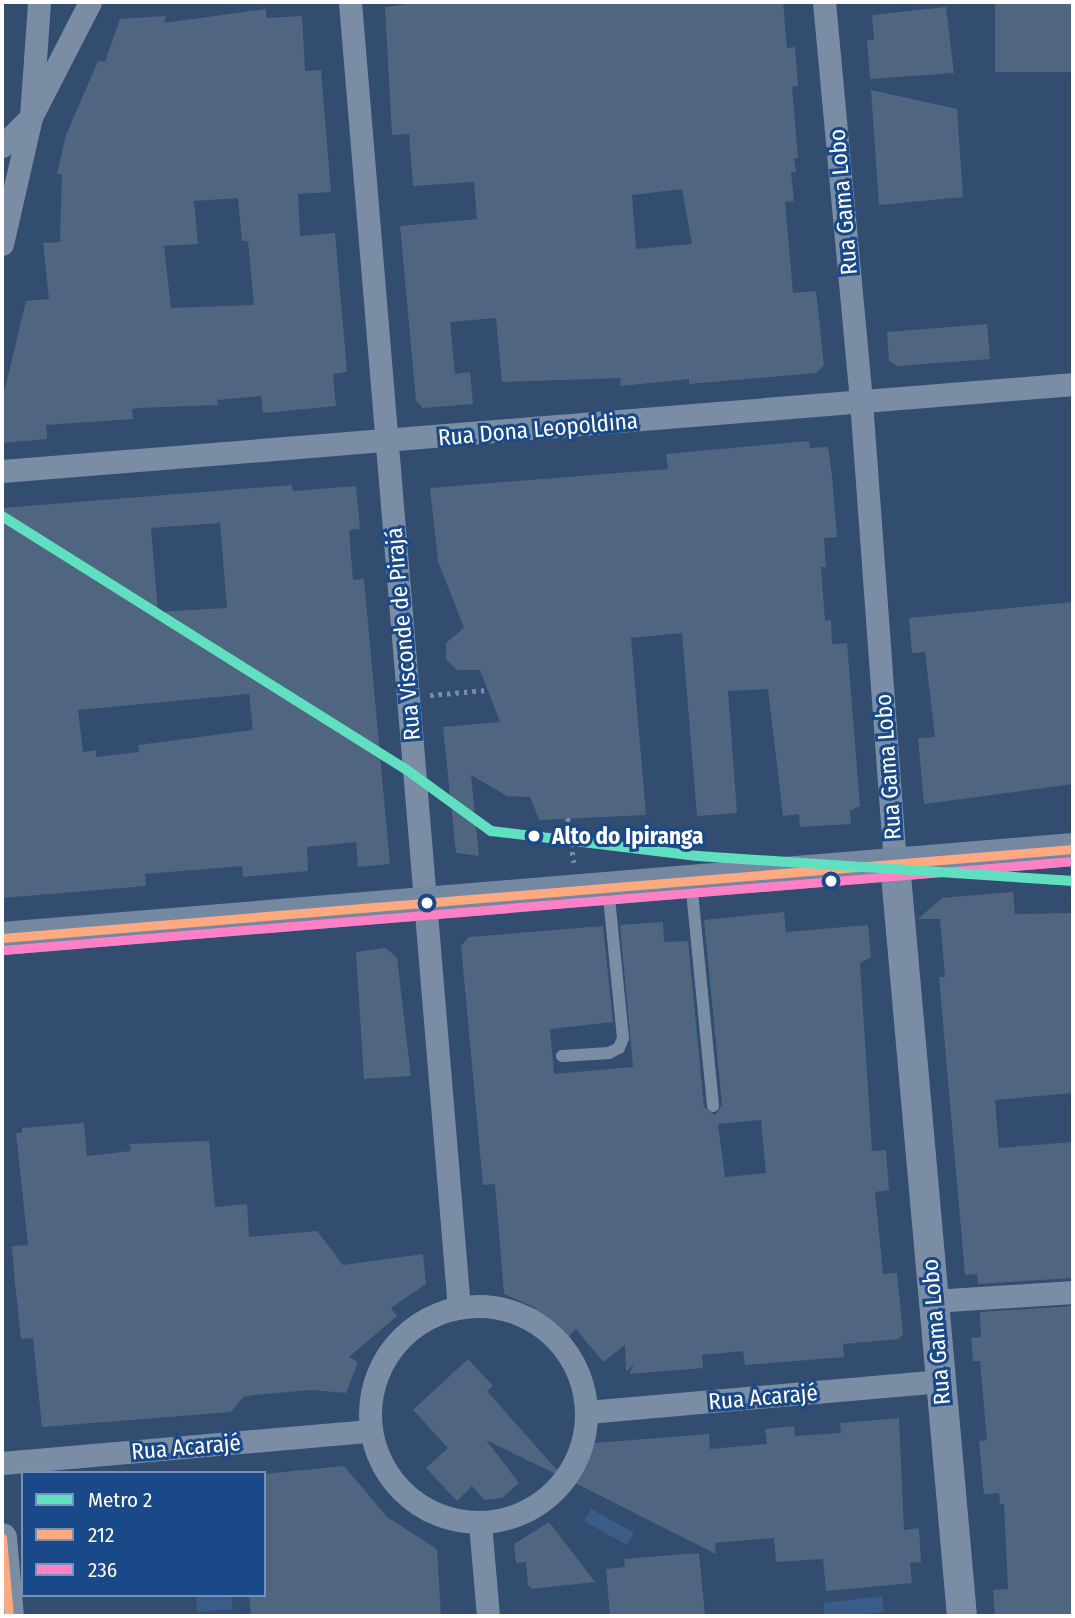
<!DOCTYPE html>
<html>
<head>
<meta charset="utf-8">
<style>
  body { margin:0 }
  #map { position:relative; width:1075px; height:1618px; overflow:hidden; background:#334d70; font-family:"Fira Sans Condensed",sans-serif }
  div>[style] { position:absolute }
  .water>* { inset:0; background:#395c89; transform-origin:0 0 }
  .building>* { inset:0; background:#506580; transform-origin:0 0 }
  .path>* { height:4.5px; margin-top:-2.25px; transform-origin:0; background:repeating-linear-gradient(90deg,#7a8da5 0 3.5px,transparent 0 8.5px) }
  .service>* { height:12px; margin:-6px; padding:0 6px; transform-origin:6px; border-radius:6px; background:#7a8da5 }
  .minor>* { height:23px; margin:-11.5px; padding:0 11.5px; transform-origin:11.5px; border-radius:11.5px; background:#7a8da5 }
  .minor>.ring { margin:-11.5px; padding:0; box-sizing:content-box; background:none; border:23px solid #7a8da5; border-radius:50% }
  .tertiary>* { height:30px; margin:-15px; padding:0 15px; transform-origin:15px; border-radius:15px; background:#7a8da5 }
  .secondary>* { height:33px; margin:-16.5px; padding:0 16.5px; transform-origin:16.5px; border-radius:16.5px; background:#7588a1 }
  .bus-1>* { height:9px; margin:-4.5px; padding:0 4.5px; transform-origin:4.5px; border-radius:4.5px; background:#ffa980 }
  .bus-2>* { height:9px; margin:-4.5px; padding:0 4.5px; transform-origin:4.5px; border-radius:4.5px; background:#ff80c5 }
  .metro-1>* { height:10px; margin:-5px; padding:0 5px; transform-origin:5px; border-radius:5px; background:#60e0c0 }
  .dots>* { width:19px; height:19px; translate:-50% -50%; box-sizing:border-box; border:4px solid #1a4989; border-radius:50% }
  span { translate:-50% -50%; white-space:nowrap; text-align:center; line-height:1.15; -webkit-text-stroke:6px #1a4989; paint-order:stroke }
  .street-label { font-size:23px; color:#fff }
  .stop-label { font-size:23px; color:#fff; font-weight:700 }
  .left { translate:0 -50%; text-align:left }
  .frame { position:absolute; inset:0; border:4px solid #fff; pointer-events:none }
  .legend { position:absolute; left:21px; top:1471px; width:245px; height:126px; box-sizing:border-box; background:#1a4989; border:2px solid #7692b8; margin:0; padding:9px 12px; list-style:none; font-size:21px; color:#fff }
  .legend li { display:flex; align-items:center; gap:14px; height:35px }
  .legend b { width:35px; border:2px solid #7692b8 }
</style>
</head>
<body>
<div id="map">
  <div class="water">
    <div style="left:591px;top:1509px;width:49px;height:14px;rotate:29deg"></div>
    <div style="clip-path:polygon(196px 1595px,231px 1595px,233px 1609px,197px 1612px)"></div>
    <div style="left:882px;top:1596px;width:16px;height:59px;rotate:83deg"></div>
  </div>
  <div class="building">
    <div style="clip-path:polygon(evenodd,422px 2px,783px 2px,787px 48px,795px 47px,798px 86px,792px 87px,798px 158px,794px 158px,796px 172px,791px 172px,794px 201px,785px 202px,793px 293px,816px 291px,824px 365px,816px 373px,689px 384px,689px 379px,621px 386px,620px 378px,502px 382px,496px 318px,450px 322px,455px 374px,470px 372px,473px 404px,423px 408px,416px 401px,400px 226px,477px 219px,474px 182px,413px 186px,409px 134px,392px 135px,385px 7px,422px 2px,682px 189px,692px 244px,636px 249px,632px 195px,682px 189px)"></div>
    <div style="left:995px;top:2px;width:78px;height:70px"></div>
    <div style="clip-path:polygon(946px 7px,954px 73px,870px 79px,867px 40px,874px 40px,872px 15px)"></div>
    <div style="clip-path:polygon(evenodd,266px 9px,266px 18px,302px 16px,305px 71px,321px 70px,331px 192px,298px 194px,300px 236px,335px 233px,347px 372px,333px 374px,336px 406px,263px 413px,261px 396px,217px 400px,218px 405px,139px 408px,132px 409px,133px 419px,46px 425px,47px 439px,2px 443px,2px 401px,26px 301px,49px 299px,43px 243px,60px 242px,62px 174px,57px 174px,66px 135px,98px 61px,105px 62px,120px 19px,166px 16px,164px 23px,266px 9px,238px 198px,242px 241px,248px 241px,254px 305px,171px 308px,164px 246px,198px 244px,194px 201px,238px 198px)"></div>
    <div style="clip-path:polygon(871px 90px,957px 109px,963px 197px,879px 205px)"></div>
    <div style="clip-path:polygon(987px 324px,990px 359px,897px 366px,889px 361px,887px 332px)"></div>
    <div style="clip-path:polygon(809px 441px,810px 448px,828px 447px,832px 476px,837px 537px,824px 538px,826px 567px,821px 567px,825px 621px,831px 620px,832px 644px,847px 643px,860px 806px,850px 811px,851px 824px,800px 827px,799px 814px,783px 816px,768px 689px,728px 691px,737px 813px,697px 816px,682px 633px,631px 638px,646px 815px,539px 820px,530px 797px,507px 796px,471px 775px,479px 856px,456px 853px,443px 727px,500px 722px,480px 670px,457px 670px,446px 659px,446px 643px,464px 628px,438px 561px,430px 488px,668px 469px,666px 454px)"></div>
    <div style="clip-path:polygon(evenodd,292px 485px,293px 491px,356px 486px,360px 529px,349px 530px,353px 580px,364px 579px,390px 864px,358px 867px,356px 842px,307px 847px,308px 871px,243px 877px,242px 866px,145px 874px,146px 886px,2px 898px,2px 508px,292px 485px,220px 523px,227px 608px,158px 612px,151px 528px,220px 523px,292px 485px,249px 694px,253px 730px,138px 745px,139px 752px,96px 757px,96px 750px,83px 752px,78px 710px,249px 694px)"></div>
    <div style="clip-path:polygon(1073px 602px,1073px 784px,924px 804px,918px 738px,935px 737px,925px 652px,912px 653px,909px 618px)"></div>
    <div style="clip-path:polygon(1013px 892px,1015px 914px,1073px 913px,1073px 1093px,995px 1100px,999px 1148px,1073px 1142px,1073px 1278px,978px 1284px,977px 1274px,965px 1275px,939px 977px,945px 977px,940px 919px,918px 919px,942px 898px)"></div>
    <div style="clip-path:polygon(evenodd,784px 912px,786px 932px,868px 925px,871px 957px,860px 963px,872px 1151px,886px 1150px,889px 1190px,875px 1192px,883px 1274px,897px 1273px,903px 1334px,899px 1339px,843px 1344px,844px 1357px,745px 1365px,743px 1351px,702px 1355px,703px 1368px,629px 1374px,634px 1364px,626px 1372px,625px 1345px,603px 1362px,576px 1329px,566px 1339px,532px 1313px,536px 1308px,504px 1294px,495px 1184px,483px 1185px,461px 946px,469px 937px,603px 926px,613px 1022px,550px 1029px,554px 1074px,633px 1067px,620px 925px,663px 922px,664px 942px,688px 941px,704px 1107px,715px 1115px,722px 1105px,704px 920px,784px 912px,761px 1120px,766px 1173px,725px 1177px,718px 1124px,761px 1120px)"></div>
    <div style="clip-path:polygon(386px 948px,397px 958px,411px 1076px,364px 1079px,356px 952px)"></div>
    <div style="clip-path:polygon(84px 1123px,87px 1156px,131px 1151px,130px 1144px,209px 1141px,215px 1207px,247px 1204px,249px 1237px,317px 1231px,343px 1265px,423px 1254px,426px 1284px,391px 1308px,397px 1316px,349px 1357px,358px 1362px,346px 1393px,311px 1390px,254px 1395px,243px 1397px,231px 1412px,42px 1427px,33px 1338px,21px 1339px,15px 1283px,12px 1246px,28px 1245px,16px 1133px,22px 1133px,22px 1128px)"></div>
    <div style="clip-path:polygon(1073px 1306px,1073px 1616px,995px 1616px,993px 1590px,1008px 1589px,1004px 1504px,1000px 1504px,999px 1493px,984px 1494px,979px 1441px,987px 1440px,980px 1361px,973px 1361px,971px 1338px,981px 1337px,980px 1312px)"></div>
    <div style="clip-path:polygon(468px 1359px,493px 1386px,487px 1391px,564px 1478px,486px 1440px,519px 1483px,502px 1498px,484px 1500px,472px 1486px,457px 1501px,426px 1468px,448px 1448px,413px 1410px)"></div>
    <div style="clip-path:polygon(899px 1418px,904px 1530px,919px 1528px,921px 1562px,910px 1563px,912px 1583px,826px 1591px,823px 1559px,776px 1562px,774px 1538px,715px 1543px,716px 1554px,575px 1483px,595px 1443px,709px 1434px,710px 1449px,767px 1444px,765px 1429px,794px 1426px,795px 1436px,841px 1433px,840px 1423px)"></div>
    <div style="clip-path:polygon(344px 1466px,387px 1517px,437px 1549px,441px 1616px,251px 1616px,249px 1595px,264px 1595px,264px 1474px)"></div>
    <div style="clip-path:polygon(549px 1522px,576px 1557px,595px 1582px,532px 1589px,528px 1585px,526px 1562px,516px 1563px,514px 1544px)"></div>
    <div style="clip-path:polygon(699px 1553px,705px 1615px,610px 1616px,606px 1569px,625px 1567px,624px 1559px)"></div>
  </div>
  <div class="path">
    <div style="left:430px;top:695px;width:58px;rotate:-4.9deg"></div>
    <div style="left:568px;top:818px;width:45px;rotate:82.4deg"></div>
  </div>
  <div class="service">
    <div style="left:691px;top:881px;width:226px;rotate:84.4deg"></div>
    <div style="left:562px;top:1056px;width:47px;rotate:-3.7deg"></div>
    <div style="left:609px;top:1053px;width:11px;rotate:-27deg"></div>
    <div style="left:619px;top:1048px;width:11px;rotate:-68deg"></div>
    <div style="left:623px;top:1038px;width:151px;rotate:-95.7deg"></div>
  </div>
  <div class="minor">
    <div style="left:350px;top:2px;width:1310px;rotate:85.23deg"></div>
    <div style="left:824px;top:2px;width:401px;rotate:84.7deg"></div>
    <div style="left:861px;top:401px;width:464px;rotate:85.8deg"></div>
    <div style="left:2px;top:146px;width:41px;rotate:-45deg"></div>
    <div style="left:31px;top:117px;width:129px;rotate:-62.8deg"></div>
    <div style="left:2px;top:244px;width:130px;rotate:-77.1deg"></div>
    <div style="left:31px;top:117px;width:115px;rotate:-86deg"></div>
    <div style="left:2px;top:471px;width:1075px;rotate:-4.64deg"></div>
    <div style="left:933px;top:1301px;width:140px;rotate:-3.7deg"></div>
    <div class="ring" style="left:370px;top:1306px;width:193px;height:193px"></div>
    <div style="left:587px;top:1412px;width:353px;rotate:-5deg"></div>
    <div style="left:2px;top:1463px;width:369px;rotate:-5deg"></div>
    <div style="left:480px;top:1523px;width:93px;rotate:85.1deg"></div>
  </div>
  <div class="tertiary">
    <div style="left:895px;top:864px;width:755px;rotate:84.91deg"></div>
    <div style="left:2px;top:1538px;width:78px;rotate:84.9deg"></div>
  </div>
  <div class="secondary">
    <div style="left:2px;top:938px;width:1075px;rotate:-4.75deg"></div>
  </div>
  <div class="bus-1">
    <div style="left:2px;top:938px;width:1075px;rotate:-4.75deg"></div>
    <div style="left:2px;top:1538px;width:78px;rotate:84.9deg"></div>
  </div>
  <div class="bus-2">
    <div style="left:3px;top:950px;width:1074px;rotate:-4.75deg"></div>
  </div>
  <div class="metro-1">
    <div style="left:2px;top:516px;width:478px;rotate:32.1deg"></div>
    <div style="left:407px;top:770px;width:104px;rotate:36deg"></div>
    <div style="left:491px;top:831px;width:208px;rotate:6.9deg"></div>
    <div style="left:697px;top:856px;width:377px;rotate:3.8deg"></div>
  </div>
  <div class="dots">
    <div style="left:534px;top:836px;background:#fff"></div>
    <div style="left:831px;top:881px;background:#fff"></div>
    <div style="left:427px;top:903px;background:#fff"></div>
  </div>
  <div class="street-label">
    <span style="left:843px;top:202px;rotate:-95deg">Rua Gama Lobo</span>
    <span style="left:538px;top:429px;rotate:-5deg">Rua Dona Leopoldina</span>
    <span style="left:403px;top:634px;rotate:-95deg">Rua Visconde de Pirajá</span>
    <span style="left:888px;top:767px;rotate:-94deg">Rua Gama Lobo</span>
    <span style="left:936px;top:1332px;rotate:-95deg">Rua Gama Lobo</span>
    <span style="left:763px;top:1397px;rotate:-5deg">Rua Acarajé</span>
    <span style="left:186px;top:1447px;rotate:-5deg">Rua Acarajé</span>
  </div>
  <div class="stop-label">
    <span class="left" style="left:552px;top:836px">Alto do Ipiranga</span>
  </div>
  <div class="frame"></div>
  <ul class="legend">
  <li><b style="height:9px;background:#60e0c0"></b>Metro 2</li>
  <li><b style="height:9px;background:#ffa980"></b>212</li>
  <li><b style="height:9px;background:#ff80c5"></b>236</li>
  </ul>
</div>
</body>
</html>
